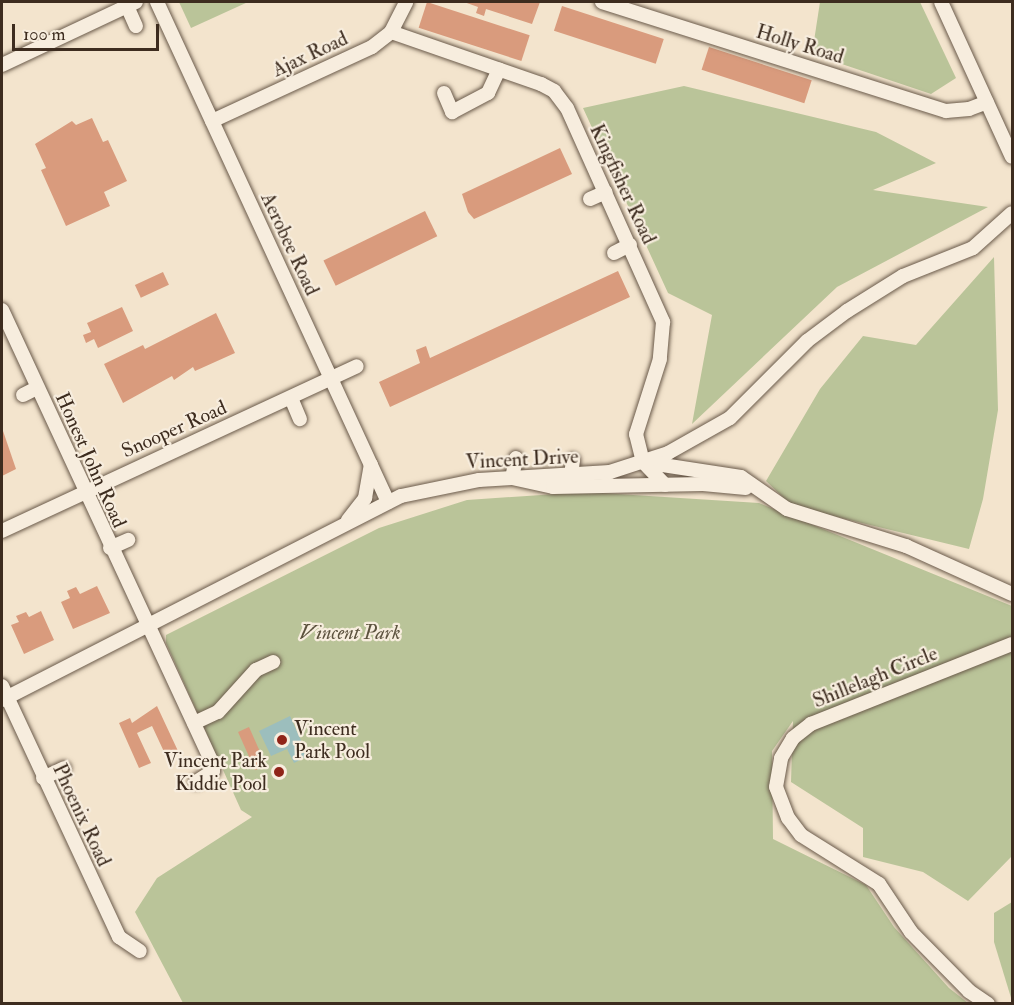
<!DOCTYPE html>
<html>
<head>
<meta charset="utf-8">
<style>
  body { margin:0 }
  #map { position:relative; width:1014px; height:1005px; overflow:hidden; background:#f3e4cd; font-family:"IM FELL Double Pica",serif }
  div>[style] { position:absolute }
  .green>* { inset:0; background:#bac499 }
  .water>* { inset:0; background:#9cbebd }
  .building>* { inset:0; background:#d99b7d; transform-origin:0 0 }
  .roads { filter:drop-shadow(0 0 2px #6a5a4a) drop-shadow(0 0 2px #6a5a4a) }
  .minor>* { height:14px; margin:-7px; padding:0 7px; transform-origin:7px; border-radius:7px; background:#f7edde }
  .dots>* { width:16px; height:16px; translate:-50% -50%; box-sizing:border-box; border:3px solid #f7edde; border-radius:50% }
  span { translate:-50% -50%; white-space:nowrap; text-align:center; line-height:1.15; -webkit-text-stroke:4.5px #f7edde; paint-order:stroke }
  .street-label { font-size:20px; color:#3d2c1f }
  .park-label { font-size:20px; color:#5c523e; font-style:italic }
  .poi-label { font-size:20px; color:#3d2c1f }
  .left { translate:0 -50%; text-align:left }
  .right { translate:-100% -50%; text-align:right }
  .frame { position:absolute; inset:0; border:3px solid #3d2c1f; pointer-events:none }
  .scale { position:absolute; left:12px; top:24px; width:147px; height:27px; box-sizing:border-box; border:3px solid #3d2c1f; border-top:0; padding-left:8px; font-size:18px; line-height:21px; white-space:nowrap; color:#3d2c1f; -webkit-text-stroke:4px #f7edde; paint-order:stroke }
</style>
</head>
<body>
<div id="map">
  <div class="green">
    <div style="clip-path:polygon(179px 2px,248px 2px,191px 28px)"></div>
    <div style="clip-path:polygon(820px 2px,920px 2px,956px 78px,931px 94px,812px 54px)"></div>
    <div style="clip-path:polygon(684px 86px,876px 132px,936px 163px,873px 190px,988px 207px,837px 287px,692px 424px,712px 315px,668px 293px,583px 108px)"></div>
    <div style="clip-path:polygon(994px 257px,998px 410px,983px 499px,969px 549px,792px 506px,766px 481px,820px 389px,863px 336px,916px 345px)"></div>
    <div style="clip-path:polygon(586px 492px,759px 503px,1012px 606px,1012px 856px,968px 901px,923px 872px,863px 857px,863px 828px,791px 782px,793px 721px,772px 751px,773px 839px,866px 885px,894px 927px,949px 988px,968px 1003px,183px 1003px,135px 912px,157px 878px,252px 817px,241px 810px,166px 643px,166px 635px,379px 528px,467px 500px)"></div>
    <div style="clip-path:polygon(1012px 902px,1012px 1001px,994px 942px,994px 913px)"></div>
  </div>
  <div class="water">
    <div style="clip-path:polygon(290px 716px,308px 756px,294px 763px,287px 749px,271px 756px,259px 731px)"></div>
  </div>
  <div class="building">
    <div style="left:427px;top:2px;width:108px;height:27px;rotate:18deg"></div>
    <div style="clip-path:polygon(464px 2px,540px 2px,532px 24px,486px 9px,484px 16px,476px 13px,478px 7px)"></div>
    <div style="left:562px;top:6px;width:107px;height:26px;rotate:18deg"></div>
    <div style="left:709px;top:47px;width:108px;height:24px;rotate:18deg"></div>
    <div style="clip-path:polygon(92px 118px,103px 142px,108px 140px,127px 181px,104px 192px,110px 206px,66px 226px,41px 170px,46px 168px,35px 144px,72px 121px,76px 125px)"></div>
    <div style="clip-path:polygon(560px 148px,572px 174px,474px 219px,468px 212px,462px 194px)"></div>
    <div style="left:425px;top:211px;width:28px;height:113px;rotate:64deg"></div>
    <div style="clip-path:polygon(618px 271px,630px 297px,390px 407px,379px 382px,420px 363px,416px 350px,426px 346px,430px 358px)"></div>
    <div style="left:163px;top:272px;width:14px;height:31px;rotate:65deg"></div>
    <div style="clip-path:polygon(122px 307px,133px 331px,98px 348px,94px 339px,86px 343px,83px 335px,91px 332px,87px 323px)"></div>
    <div style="clip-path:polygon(216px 313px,235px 353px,195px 371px,193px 367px,174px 380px,172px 376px,123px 403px,104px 364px,143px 345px,145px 349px)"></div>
    <div style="clip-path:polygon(2px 428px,16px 469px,2px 476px)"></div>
    <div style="clip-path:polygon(97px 586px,110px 613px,73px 629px,61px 602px,70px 598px,67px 591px,76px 587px,80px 594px)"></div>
    <div style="clip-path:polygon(41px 611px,54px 640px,24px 654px,11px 625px,19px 622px,16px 616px,26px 612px,29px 617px)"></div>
    <div style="clip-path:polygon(157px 706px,178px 751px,166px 756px,152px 726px,137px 733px,151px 763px,139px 768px,119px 723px,130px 718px,132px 723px)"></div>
    <div style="left:249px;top:727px;width:42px;height:12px;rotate:66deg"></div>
  </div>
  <div class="roads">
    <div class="minor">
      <div style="left:157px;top:2px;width:551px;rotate:65.2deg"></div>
      <div style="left:602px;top:2px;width:361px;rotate:17.6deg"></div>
      <div style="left:946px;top:111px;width:23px;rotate:-5deg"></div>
      <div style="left:969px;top:109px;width:19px;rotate:-21deg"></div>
      <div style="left:941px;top:2px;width:170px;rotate:65.4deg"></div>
      <div style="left:127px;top:6px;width:22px;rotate:66deg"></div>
      <div style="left:391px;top:32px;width:159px;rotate:19.1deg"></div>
      <div style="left:541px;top:84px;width:15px;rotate:28deg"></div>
      <div style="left:554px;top:91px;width:21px;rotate:53deg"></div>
      <div style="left:567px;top:108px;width:235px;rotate:65.8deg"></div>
      <div style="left:663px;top:322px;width:37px;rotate:95deg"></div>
      <div style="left:660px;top:359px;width:79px;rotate:107.7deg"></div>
      <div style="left:636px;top:434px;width:29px;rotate:76deg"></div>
      <div style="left:643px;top:462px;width:32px;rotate:46deg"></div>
      <div style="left:2px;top:65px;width:148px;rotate:-25.2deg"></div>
      <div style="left:444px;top:93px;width:21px;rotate:67deg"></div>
      <div style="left:452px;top:112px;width:41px;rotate:-27.8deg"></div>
      <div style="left:488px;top:93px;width:26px;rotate:-65deg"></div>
      <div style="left:212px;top:121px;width:176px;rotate:-24.8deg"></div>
      <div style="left:372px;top:47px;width:24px;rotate:-38deg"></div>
      <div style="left:391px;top:32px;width:34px;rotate:-63deg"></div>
      <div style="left:590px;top:199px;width:17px;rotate:-24deg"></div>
      <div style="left:614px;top:253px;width:18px;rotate:-27deg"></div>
      <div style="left:2px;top:310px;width:499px;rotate:65.1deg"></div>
      <div style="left:212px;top:763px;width:8px;rotate:83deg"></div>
      <div style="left:213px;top:771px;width:20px;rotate:147deg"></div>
      <div style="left:23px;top:395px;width:16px;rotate:-27deg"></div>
      <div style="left:291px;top:398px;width:23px;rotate:67deg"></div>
      <div style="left:516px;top:458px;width:20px;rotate:101deg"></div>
      <div style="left:512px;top:478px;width:42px;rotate:12.4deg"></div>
      <div style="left:553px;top:487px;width:150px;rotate:-1.1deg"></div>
      <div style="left:703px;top:484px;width:43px;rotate:5.3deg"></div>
      <div style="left:643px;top:462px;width:99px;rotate:8.7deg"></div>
      <div style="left:741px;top:477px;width:56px;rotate:34.8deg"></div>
      <div style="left:787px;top:509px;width:125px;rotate:17.3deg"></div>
      <div style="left:906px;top:546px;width:116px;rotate:24.4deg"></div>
      <div style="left:571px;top:476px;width:16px;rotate:-83deg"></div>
      <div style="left:348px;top:520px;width:28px;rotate:-52deg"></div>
      <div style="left:365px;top:498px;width:34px;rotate:-80deg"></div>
      <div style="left:2px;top:531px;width:391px;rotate:-24.9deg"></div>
      <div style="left:110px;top:548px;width:20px;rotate:-24deg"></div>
      <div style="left:2px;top:686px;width:277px;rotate:65deg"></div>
      <div style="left:119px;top:937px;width:25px;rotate:34deg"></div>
      <div style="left:2px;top:700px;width:448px;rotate:-27.1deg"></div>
      <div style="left:401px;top:496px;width:80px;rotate:-11.6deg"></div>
      <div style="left:479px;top:480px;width:131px;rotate:-3.5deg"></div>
      <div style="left:610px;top:472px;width:61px;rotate:-18.1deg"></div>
      <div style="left:668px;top:453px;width:71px;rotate:-29.4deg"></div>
      <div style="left:730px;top:418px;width:109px;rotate:-45deg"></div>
      <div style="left:807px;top:341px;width:50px;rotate:-36.9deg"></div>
      <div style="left:847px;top:311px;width:66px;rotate:-32deg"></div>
      <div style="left:903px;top:276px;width:75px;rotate:-21.8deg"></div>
      <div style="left:973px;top:248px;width:52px;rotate:-41.9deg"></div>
      <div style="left:194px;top:723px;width:26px;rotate:-25deg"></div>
      <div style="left:218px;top:712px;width:57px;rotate:-47.9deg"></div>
      <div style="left:256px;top:670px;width:19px;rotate:-25deg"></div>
      <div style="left:43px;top:778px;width:23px;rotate:-25deg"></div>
      <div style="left:988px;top:1004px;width:23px;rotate:-146deg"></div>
      <div style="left:969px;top:991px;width:83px;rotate:-134.5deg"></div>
      <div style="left:911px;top:932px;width:58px;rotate:-123.7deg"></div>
      <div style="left:879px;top:884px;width:92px;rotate:-147.9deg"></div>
      <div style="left:801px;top:835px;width:21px;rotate:-127deg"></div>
      <div style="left:788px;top:818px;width:33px;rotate:-111deg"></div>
      <div style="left:776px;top:787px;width:29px;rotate:-80deg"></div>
      <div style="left:781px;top:758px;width:23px;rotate:-59deg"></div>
      <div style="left:793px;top:738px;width:23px;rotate:-38deg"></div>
      <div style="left:811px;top:724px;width:216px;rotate:-21.7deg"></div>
    </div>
  </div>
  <div class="dots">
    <div style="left:282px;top:740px;background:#8f2418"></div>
    <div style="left:279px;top:772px;background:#8f2418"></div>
  </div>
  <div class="street-label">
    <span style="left:800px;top:44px;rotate:17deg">Holly Road</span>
    <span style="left:310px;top:54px;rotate:-25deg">Ajax Road</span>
    <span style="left:623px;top:184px;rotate:65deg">Kingfisher Road</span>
    <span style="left:290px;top:244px;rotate:65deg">Aerobee Road</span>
    <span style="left:174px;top:429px;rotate:-24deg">Snooper Road</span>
    <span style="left:522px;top:459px;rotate:-3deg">Vincent Drive</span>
    <span style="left:91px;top:460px;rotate:66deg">Honest John Road</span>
    <span style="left:875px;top:677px;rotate:-22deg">Shillelagh Circle</span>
    <span style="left:82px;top:815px;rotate:65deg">Phoenix Road</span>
  </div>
  <div class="park-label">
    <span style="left:350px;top:632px">Vincent Park</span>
  </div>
  <div class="poi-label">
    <span class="left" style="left:294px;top:740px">Vincent<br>Park Pool</span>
    <span class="right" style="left:267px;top:772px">Vincent Park<br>Kiddie Pool</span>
  </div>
  <div class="frame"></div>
  <div class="scale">100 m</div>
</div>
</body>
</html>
